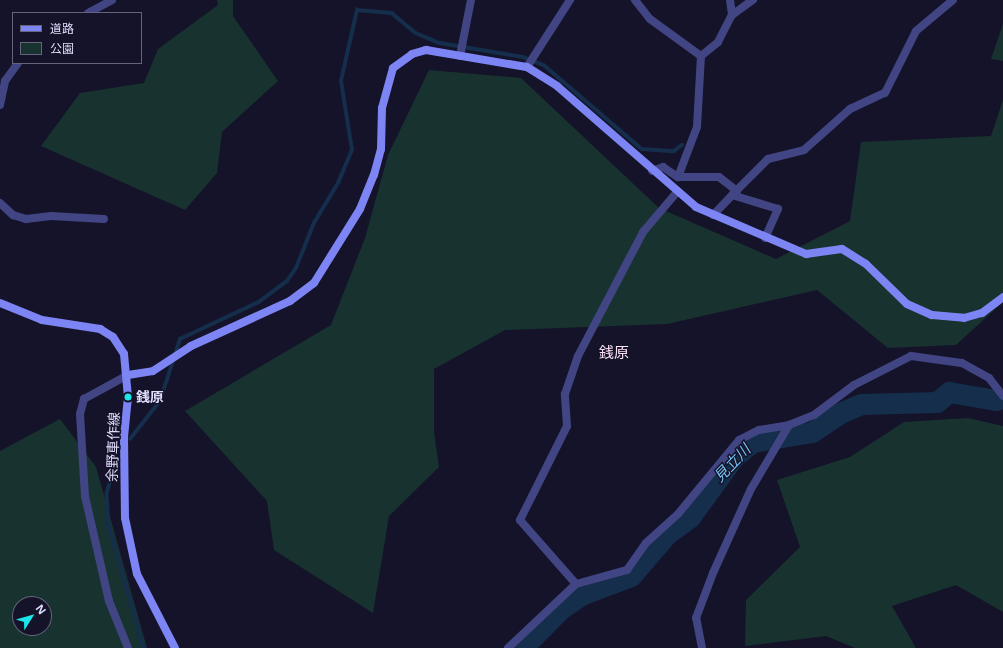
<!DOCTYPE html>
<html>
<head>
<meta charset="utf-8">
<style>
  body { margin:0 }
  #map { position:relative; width:1003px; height:648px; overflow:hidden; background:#151329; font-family:"Open Sans","Noto Sans JP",sans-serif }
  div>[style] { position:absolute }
  .green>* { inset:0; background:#17322f }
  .stream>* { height:3.5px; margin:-1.75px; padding:0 1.75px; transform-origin:1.75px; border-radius:1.75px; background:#142e4c }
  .river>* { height:21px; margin:-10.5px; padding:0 10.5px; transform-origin:10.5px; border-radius:10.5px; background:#142e4c }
  .street>* { height:8px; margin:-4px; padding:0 4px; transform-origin:4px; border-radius:4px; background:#424584 }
  .secondary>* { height:8px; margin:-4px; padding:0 4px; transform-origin:4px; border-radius:4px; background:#7d84f4 }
  .dots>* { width:11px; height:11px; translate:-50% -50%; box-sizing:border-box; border:2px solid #151329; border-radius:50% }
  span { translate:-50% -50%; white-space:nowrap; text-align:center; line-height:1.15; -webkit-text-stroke:3px #151329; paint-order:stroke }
  .poi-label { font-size:14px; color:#dfdefc; font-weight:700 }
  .left { translate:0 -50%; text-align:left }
  .street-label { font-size:14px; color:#dfdefc }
  .neighbourhood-label { font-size:15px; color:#fce0f4 }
  .water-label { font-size:15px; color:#75c3f3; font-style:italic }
  .legend { position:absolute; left:12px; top:12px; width:130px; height:52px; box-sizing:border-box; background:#151329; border:1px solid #66647d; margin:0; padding:5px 7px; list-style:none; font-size:12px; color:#dfdefc }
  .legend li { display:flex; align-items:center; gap:8px; height:20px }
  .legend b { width:20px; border:1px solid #66647d }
  .north { position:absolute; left:12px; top:596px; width:40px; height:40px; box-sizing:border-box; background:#151329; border:1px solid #66647d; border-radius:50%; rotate:53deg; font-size:11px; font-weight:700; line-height:16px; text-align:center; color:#dfdefc }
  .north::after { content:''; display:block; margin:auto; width:14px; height:18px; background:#1be7eb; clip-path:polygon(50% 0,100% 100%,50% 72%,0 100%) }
</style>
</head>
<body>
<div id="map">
  <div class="green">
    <div style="clip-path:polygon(217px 0,233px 0,233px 16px,278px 81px,222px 132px,217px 173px,185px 210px,41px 146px,80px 93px,144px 83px,158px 49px,218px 5px)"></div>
    <div style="clip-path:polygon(1003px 24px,1003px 61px,991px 59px)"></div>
    <div style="clip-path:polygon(429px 70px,521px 78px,659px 208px,776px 259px,850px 221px,861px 142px,991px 136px,1003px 100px,1003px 302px,956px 345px,888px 348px,817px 290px,667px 324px,505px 330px,434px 369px,434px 432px,439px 467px,389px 516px,373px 613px,274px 550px,267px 501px,185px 411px,331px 325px,365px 238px,388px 155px)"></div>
    <div style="clip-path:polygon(968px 418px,1003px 426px,1003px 612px,956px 585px,892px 606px,916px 648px,855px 648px,826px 636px,745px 646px,746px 600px,800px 547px,777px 480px,850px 457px,904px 422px)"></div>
    <div style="clip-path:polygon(evenodd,60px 419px,96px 467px,147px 648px,0 648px,0 451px,60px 419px,20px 604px,44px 604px,44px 628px,20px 628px,20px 604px)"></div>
  </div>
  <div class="stream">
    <div style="left:130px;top:439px;width:48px;rotate:-51.7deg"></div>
    <div style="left:160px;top:401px;width:65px;rotate:-72.1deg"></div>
    <div style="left:180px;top:339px;width:87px;rotate:-25.1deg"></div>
    <div style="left:259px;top:302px;width:35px;rotate:-37deg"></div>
    <div style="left:287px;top:281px;width:16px;rotate:-55deg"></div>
    <div style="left:296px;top:268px;width:48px;rotate:-68.2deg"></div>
    <div style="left:314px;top:223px;width:47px;rotate:-59deg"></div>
    <div style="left:338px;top:183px;width:36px;rotate:-67deg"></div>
    <div style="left:352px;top:150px;width:70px;rotate:-99.1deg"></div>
    <div style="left:341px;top:81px;width:73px;rotate:-77.3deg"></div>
    <div style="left:357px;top:10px;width:35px;rotate:5deg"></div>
    <div style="left:392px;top:13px;width:31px;rotate:40deg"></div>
    <div style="left:416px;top:33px;width:26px;rotate:23deg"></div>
    <div style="left:440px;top:43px;width:84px;rotate:9.6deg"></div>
    <div style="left:523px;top:57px;width:22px;rotate:21deg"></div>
    <div style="left:544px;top:65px;width:129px;rotate:40.6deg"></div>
    <div style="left:642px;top:149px;width:32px;rotate:4deg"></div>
    <div style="left:674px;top:151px;width:10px;rotate:-37deg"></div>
    <div style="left:117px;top:459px;width:35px;rotate:106deg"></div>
    <div style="left:107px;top:493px;width:33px;rotate:87deg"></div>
    <div style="left:109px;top:526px;width:127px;rotate:74deg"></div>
  </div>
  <div class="river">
    <div style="left:522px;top:648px;width:57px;rotate:-45deg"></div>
    <div style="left:562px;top:608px;width:23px;rotate:-34deg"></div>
    <div style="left:581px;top:595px;width:53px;rotate:-20.8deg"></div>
    <div style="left:631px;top:576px;width:55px;rotate:-49.4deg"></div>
    <div style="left:667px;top:534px;width:29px;rotate:-36deg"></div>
    <div style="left:690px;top:517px;width:73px;rotate:-53.9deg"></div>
    <div style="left:733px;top:458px;width:25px;rotate:-40deg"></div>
    <div style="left:752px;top:442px;width:61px;rotate:-9.5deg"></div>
    <div style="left:812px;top:432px;width:34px;rotate:-34deg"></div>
    <div style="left:840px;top:413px;width:23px;rotate:-23deg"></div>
    <div style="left:861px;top:404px;width:76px;rotate:-1.5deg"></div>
    <div style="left:937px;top:402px;width:16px;rotate:-40deg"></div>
    <div style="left:949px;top:392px;width:48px;rotate:9.7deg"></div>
  </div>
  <div class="street">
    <div style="left:635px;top:0;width:24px;rotate:52deg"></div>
    <div style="left:650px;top:19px;width:63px;rotate:36deg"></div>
    <div style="left:730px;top:0;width:15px;rotate:82deg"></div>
    <div style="left:88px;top:13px;width:27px;rotate:-28deg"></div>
    <div style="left:460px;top:56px;width:57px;rotate:-78.9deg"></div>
    <div style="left:527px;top:67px;width:80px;rotate:-57.3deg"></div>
    <div style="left:0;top:105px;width:25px;rotate:-78deg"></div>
    <div style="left:5px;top:81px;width:22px;rotate:-54deg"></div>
    <div style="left:652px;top:171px;width:12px;rotate:-20deg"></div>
    <div style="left:663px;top:167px;width:18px;rotate:34deg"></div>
    <div style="left:678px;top:177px;width:53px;rotate:-69.2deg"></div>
    <div style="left:697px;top:127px;width:71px;rotate:-86.8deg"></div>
    <div style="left:701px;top:56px;width:22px;rotate:-39deg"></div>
    <div style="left:718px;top:42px;width:30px;rotate:-63deg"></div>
    <div style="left:732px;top:15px;width:26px;rotate:-36deg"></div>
    <div style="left:678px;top:177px;width:41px"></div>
    <div style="left:719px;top:177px;width:23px;rotate:38deg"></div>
    <div style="left:0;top:203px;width:18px;rotate:43deg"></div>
    <div style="left:13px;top:215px;width:14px;rotate:17deg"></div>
    <div style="left:26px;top:219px;width:25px;rotate:-7deg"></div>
    <div style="left:51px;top:216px;width:53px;rotate:3.2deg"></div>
    <div style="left:713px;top:215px;width:28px;rotate:-46deg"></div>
    <div style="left:765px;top:238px;width:32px;rotate:-66deg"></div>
    <div style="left:778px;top:209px;width:48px;rotate:-163.1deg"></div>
    <div style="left:732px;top:195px;width:51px;rotate:-45deg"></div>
    <div style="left:768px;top:159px;width:37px;rotate:-14deg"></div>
    <div style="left:804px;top:150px;width:62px;rotate:-41.7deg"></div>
    <div style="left:850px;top:109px;width:38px;rotate:-25deg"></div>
    <div style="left:885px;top:93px;width:69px;rotate:-63.4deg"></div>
    <div style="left:916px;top:31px;width:48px;rotate:-40deg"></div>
    <div style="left:576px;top:584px;width:85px;rotate:-131.2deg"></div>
    <div style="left:520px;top:520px;width:105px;rotate:-63.4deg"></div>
    <div style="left:567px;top:426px;width:32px;rotate:-94deg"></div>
    <div style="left:565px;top:394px;width:40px;rotate:-71.1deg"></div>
    <div style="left:578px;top:356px;width:140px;rotate:-62.3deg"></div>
    <div style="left:643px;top:232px;width:52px;rotate:-49.6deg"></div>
    <div style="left:128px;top:648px;width:51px;rotate:-112deg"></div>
    <div style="left:109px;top:601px;width:108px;rotate:-102.9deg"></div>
    <div style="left:85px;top:496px;width:82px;rotate:-93.5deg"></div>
    <div style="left:80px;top:414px;width:16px;rotate:-75deg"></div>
    <div style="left:84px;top:399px;width:50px;rotate:-28.6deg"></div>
    <div style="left:508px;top:648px;width:93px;rotate:-43.3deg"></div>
    <div style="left:576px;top:584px;width:53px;rotate:-15.4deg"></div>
    <div style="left:627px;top:570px;width:33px;rotate:-55deg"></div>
    <div style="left:646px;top:543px;width:43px;rotate:-42.2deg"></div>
    <div style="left:678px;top:514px;width:96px;rotate:-50.5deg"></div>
    <div style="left:739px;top:440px;width:22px;rotate:-27deg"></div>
    <div style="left:759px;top:430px;width:30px;rotate:-9deg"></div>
    <div style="left:702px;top:648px;width:31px;rotate:-101deg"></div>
    <div style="left:696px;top:618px;width:48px;rotate:-69.3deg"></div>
    <div style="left:713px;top:573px;width:92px;rotate:-65.7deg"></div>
    <div style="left:751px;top:489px;width:74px;rotate:-59.3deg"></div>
    <div style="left:789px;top:425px;width:27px;rotate:-22deg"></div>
    <div style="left:814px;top:415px;width:50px;rotate:-36.9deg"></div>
    <div style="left:854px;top:385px;width:64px;rotate:-27deg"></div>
    <div style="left:911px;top:356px;width:51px;rotate:7.8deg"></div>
    <div style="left:962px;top:363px;width:31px;rotate:29deg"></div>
    <div style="left:989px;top:378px;width:23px;rotate:52deg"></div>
  </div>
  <div class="secondary">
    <div style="left:0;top:303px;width:45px;rotate:22deg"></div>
    <div style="left:42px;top:320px;width:59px;rotate:8.8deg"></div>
    <div style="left:100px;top:329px;width:15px;rotate:32deg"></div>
    <div style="left:113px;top:337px;width:20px;rotate:57deg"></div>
    <div style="left:124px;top:354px;width:43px;rotate:84.7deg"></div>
    <div style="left:128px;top:397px;width:40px;rotate:95.7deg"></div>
    <div style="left:124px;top:437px;width:81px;rotate:89.3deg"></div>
    <div style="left:125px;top:518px;width:57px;rotate:77.9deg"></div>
    <div style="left:137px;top:574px;width:83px;rotate:62.8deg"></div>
    <div style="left:128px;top:375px;width:25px;rotate:-9deg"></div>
    <div style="left:153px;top:371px;width:45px;rotate:-33.3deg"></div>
    <div style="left:191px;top:346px;width:109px;rotate:-24.4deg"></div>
    <div style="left:290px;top:301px;width:30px;rotate:-37deg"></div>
    <div style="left:314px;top:283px;width:87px;rotate:-58.1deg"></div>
    <div style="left:360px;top:209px;width:37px;rotate:-68deg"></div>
    <div style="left:374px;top:175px;width:27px;rotate:-75deg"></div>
    <div style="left:381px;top:149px;width:41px;rotate:-88.6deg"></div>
    <div style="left:382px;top:108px;width:41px;rotate:-74.6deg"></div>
    <div style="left:393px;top:68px;width:24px;rotate:-36deg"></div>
    <div style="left:412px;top:54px;width:15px;rotate:-16deg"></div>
    <div style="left:426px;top:50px;width:102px;rotate:9.6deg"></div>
    <div style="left:527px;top:67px;width:36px;rotate:32deg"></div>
    <div style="left:557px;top:86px;width:184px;rotate:41deg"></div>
    <div style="left:696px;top:207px;width:120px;rotate:23.1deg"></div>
    <div style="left:806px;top:254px;width:36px;rotate:-8deg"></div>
    <div style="left:842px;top:249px;width:28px;rotate:32deg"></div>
    <div style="left:866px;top:264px;width:57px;rotate:44.3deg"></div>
    <div style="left:907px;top:304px;width:27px;rotate:24deg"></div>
    <div style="left:932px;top:315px;width:32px;rotate:5deg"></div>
    <div style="left:964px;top:318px;width:19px;rotate:-16deg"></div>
    <div style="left:982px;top:313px;width:26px;rotate:-37deg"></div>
  </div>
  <div class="dots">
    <div style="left:128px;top:397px;background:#1be7eb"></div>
  </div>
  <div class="poi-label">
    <span class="left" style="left:136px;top:397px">銭原</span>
  </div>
  <div class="street-label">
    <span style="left:113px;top:447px;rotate:-88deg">余野車作線</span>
  </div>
  <div class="neighbourhood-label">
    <span style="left:614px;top:353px">銭原</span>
  </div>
  <div class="water-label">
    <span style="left:732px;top:463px;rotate:-46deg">見立川</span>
  </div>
  <ul class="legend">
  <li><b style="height:5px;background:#7d84f4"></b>道路</li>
  <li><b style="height:11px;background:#17322f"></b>公園</li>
  </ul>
  <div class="north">N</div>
</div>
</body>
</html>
